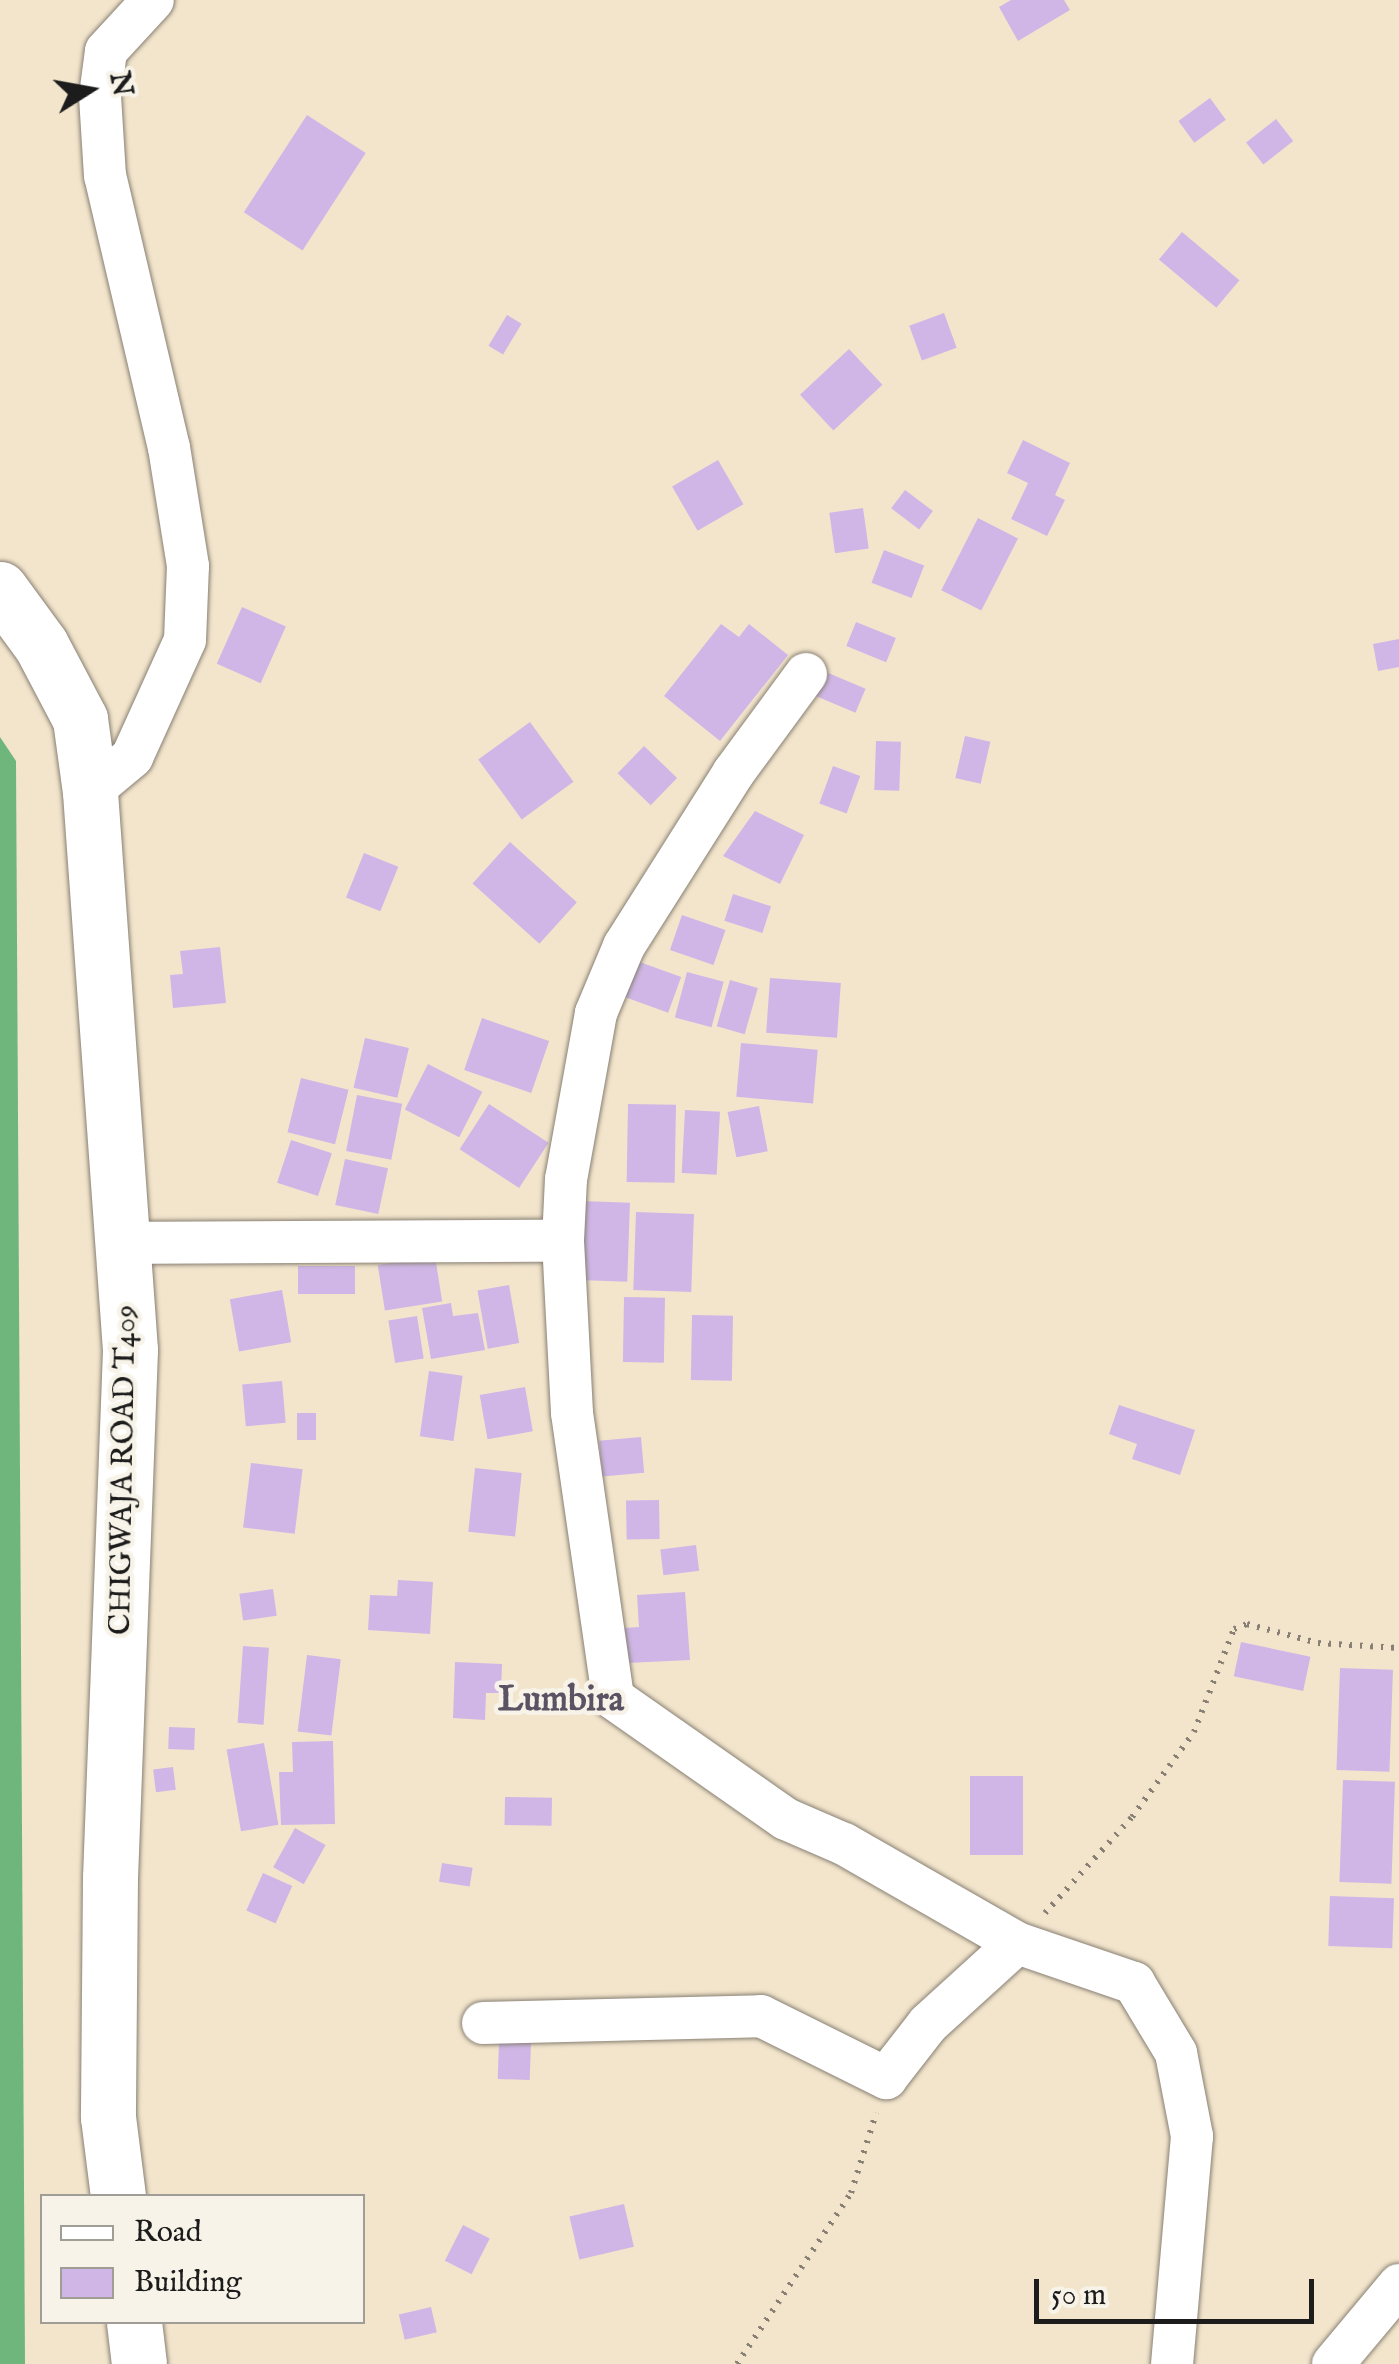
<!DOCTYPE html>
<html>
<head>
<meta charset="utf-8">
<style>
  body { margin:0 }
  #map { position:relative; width:1399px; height:2364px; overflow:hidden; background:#f3e5cc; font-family:"IM FELL English",serif }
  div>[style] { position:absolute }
  .forest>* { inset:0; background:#6fb67c }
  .building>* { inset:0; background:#cfb6e7; transform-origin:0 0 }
  .path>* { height:6px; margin-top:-3px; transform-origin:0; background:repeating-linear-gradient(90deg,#888074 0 2.5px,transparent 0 10.5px) }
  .roads { filter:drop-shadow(0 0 2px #888074) drop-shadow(0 0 2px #888074) }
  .street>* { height:42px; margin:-21px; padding:0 21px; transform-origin:21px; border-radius:21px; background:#fff }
  .secondary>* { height:55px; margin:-27.5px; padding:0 27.5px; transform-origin:27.5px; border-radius:27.5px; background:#fff }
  span { translate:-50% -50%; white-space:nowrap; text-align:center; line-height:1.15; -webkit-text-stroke:9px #f7f3e8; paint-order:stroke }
  .street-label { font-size:30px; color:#1c1c1c }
  .quarter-label { font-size:35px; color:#5b5263; font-weight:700 }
  .legend { position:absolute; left:40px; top:2194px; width:325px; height:130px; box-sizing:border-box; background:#f7f3e8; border:2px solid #9f9d96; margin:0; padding:12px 18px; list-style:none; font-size:30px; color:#1c1c1c }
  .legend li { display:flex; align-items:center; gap:20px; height:50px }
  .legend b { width:50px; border:2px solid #9f9d96 }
  .north { position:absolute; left:40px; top:40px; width:100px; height:100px; -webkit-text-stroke:8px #f7f3e8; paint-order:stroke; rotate:79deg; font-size:28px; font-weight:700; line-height:40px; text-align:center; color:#1c1c1c }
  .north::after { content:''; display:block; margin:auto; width:35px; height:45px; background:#1c1c1c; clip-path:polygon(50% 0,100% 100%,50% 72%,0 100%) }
  .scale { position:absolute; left:1034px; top:2279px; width:280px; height:45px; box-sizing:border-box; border:5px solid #1c1c1c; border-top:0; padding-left:12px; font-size:30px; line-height:35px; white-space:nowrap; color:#1c1c1c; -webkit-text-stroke:8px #f7f3e8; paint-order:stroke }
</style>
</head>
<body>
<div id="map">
  <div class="forest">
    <div style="clip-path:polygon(0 737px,16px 761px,25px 2364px,0 2364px)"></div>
  </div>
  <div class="building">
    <div style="clip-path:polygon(1011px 0,1064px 0,1070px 10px,1018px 41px,999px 7px)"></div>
    <div style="left:1210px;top:98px;width:27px;height:39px;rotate:54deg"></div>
    <div style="left:307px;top:115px;width:70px;height:116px;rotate:33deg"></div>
    <div style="left:1276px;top:119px;width:28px;height:38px;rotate:52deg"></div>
    <div style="left:1182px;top:232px;width:75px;height:36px;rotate:40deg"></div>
    <div style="left:944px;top:313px;width:37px;height:37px;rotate:70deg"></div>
    <div style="left:507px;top:315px;width:17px;height:36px;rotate:31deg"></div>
    <div style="left:849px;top:349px;width:49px;height:67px;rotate:47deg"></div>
    <div style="clip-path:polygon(1023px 440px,1070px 463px,1055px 495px,1065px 500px,1047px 536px,1011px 519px,1028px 483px,1007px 473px)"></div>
    <div style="left:718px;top:460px;width:51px;height:53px;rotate:60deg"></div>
    <div style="left:905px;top:490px;width:35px;height:23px;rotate:37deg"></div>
    <div style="left:863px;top:508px;width:41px;height:34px;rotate:82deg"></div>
    <div style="left:978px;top:518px;width:45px;height:81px;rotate:27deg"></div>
    <div style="left:884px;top:550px;width:43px;height:35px;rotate:21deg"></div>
    <div style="left:242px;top:607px;width:48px;height:62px;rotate:24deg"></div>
    <div style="left:856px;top:622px;width:43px;height:26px;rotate:22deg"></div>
    <div style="clip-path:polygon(721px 624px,739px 637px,749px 624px,788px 655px,720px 741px,664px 696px)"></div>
    <div style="clip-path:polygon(1399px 639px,1399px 667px,1378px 671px,1373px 644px)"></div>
    <div style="left:826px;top:672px;width:43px;height:26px;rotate:23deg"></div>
    <div style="left:530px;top:722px;width:74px;height:64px;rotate:54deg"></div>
    <div style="left:965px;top:736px;width:26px;height:43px;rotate:13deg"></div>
    <div style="left:876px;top:741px;width:25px;height:49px;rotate:2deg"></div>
    <div style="left:644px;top:746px;width:46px;height:38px;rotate:44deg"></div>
    <div style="left:833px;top:766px;width:29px;height:40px;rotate:20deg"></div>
    <div style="clip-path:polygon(755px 811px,804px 835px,780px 884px,723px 856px)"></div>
    <div style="left:510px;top:842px;width:90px;height:56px;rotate:42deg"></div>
    <div style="left:364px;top:853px;width:37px;height:48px;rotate:22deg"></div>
    <div style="left:733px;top:894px;width:40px;height:28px;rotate:18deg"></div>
    <div style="left:682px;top:915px;width:46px;height:37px;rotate:19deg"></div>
    <div style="clip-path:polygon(220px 947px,226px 1003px,173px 1008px,170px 975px,183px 974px,180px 951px)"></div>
    <div style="left:637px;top:961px;width:47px;height:38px;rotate:20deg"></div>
    <div style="left:687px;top:972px;width:38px;height:47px;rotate:15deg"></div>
    <div style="left:770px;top:978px;width:71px;height:55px;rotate:4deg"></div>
    <div style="left:730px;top:980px;width:29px;height:48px;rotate:16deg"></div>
    <div style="left:482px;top:1018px;width:71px;height:55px;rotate:19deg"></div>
    <div style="left:365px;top:1038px;width:45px;height:51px;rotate:13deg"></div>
    <div style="left:741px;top:1043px;width:77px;height:54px;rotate:5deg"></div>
    <div style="left:428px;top:1064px;width:61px;height:51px;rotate:27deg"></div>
    <div style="left:301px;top:1078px;width:49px;height:56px;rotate:14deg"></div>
    <div style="left:357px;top:1095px;width:46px;height:57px;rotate:11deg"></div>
    <div style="left:489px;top:1104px;width:71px;height:54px;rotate:33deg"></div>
    <div style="left:628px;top:1104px;width:48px;height:78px;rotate:1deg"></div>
    <div style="left:759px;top:1106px;width:46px;height:32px;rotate:79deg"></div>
    <div style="left:685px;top:1110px;width:35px;height:63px;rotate:3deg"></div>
    <div style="left:291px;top:1140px;width:43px;height:45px;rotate:18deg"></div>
    <div style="left:345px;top:1159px;width:44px;height:47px;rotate:12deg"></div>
    <div style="left:582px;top:1201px;width:48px;height:79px;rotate:2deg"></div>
    <div style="left:636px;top:1212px;width:58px;height:78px;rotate:2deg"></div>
    <div style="left:435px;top:1256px;width:46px;height:58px;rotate:81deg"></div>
    <div style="left:298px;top:1266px;width:57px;height:28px"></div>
    <div style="left:509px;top:1285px;width:59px;height:32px;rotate:80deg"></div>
    <div style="left:282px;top:1290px;width:53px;height:53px;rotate:80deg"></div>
    <div style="left:624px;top:1297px;width:41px;height:65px;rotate:1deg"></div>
    <div style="clip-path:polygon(451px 1303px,453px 1316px,478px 1313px,485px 1350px,431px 1359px,422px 1308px)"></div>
    <div style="left:692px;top:1315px;width:41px;height:65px;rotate:1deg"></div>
    <div style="left:417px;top:1316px;width:43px;height:29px;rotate:81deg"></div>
    <div style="left:429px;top:1371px;width:34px;height:66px;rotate:8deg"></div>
    <div style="left:282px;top:1381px;width:42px;height:40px;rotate:85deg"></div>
    <div style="left:525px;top:1387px;width:45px;height:46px;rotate:80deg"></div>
    <div style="clip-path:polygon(1119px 1405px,1195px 1430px,1180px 1475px,1132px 1459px,1137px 1444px,1109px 1434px)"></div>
    <div style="left:297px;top:1413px;width:19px;height:27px"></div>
    <div style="left:641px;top:1437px;width:36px;height:42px;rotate:85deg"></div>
    <div style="left:251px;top:1463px;width:52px;height:65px;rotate:7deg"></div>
    <div style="left:475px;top:1468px;width:47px;height:64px;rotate:6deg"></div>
    <div style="left:659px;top:1500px;width:39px;height:33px;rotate:89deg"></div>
    <div style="left:696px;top:1545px;width:26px;height:36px;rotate:83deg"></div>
    <div style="clip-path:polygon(398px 1580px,433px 1582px,430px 1634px,368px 1630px,370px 1595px,397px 1596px)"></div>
    <div style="left:273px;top:1589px;width:27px;height:34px;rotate:82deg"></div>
    <div style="clip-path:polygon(685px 1592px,690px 1660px,627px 1663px,624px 1628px,639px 1627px,637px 1595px)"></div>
    <div style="left:1241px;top:1642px;width:71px;height:35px;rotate:12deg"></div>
    <div style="left:243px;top:1646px;width:26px;height:77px;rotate:4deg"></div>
    <div style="left:307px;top:1655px;width:34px;height:77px;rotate:7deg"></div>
    <div style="clip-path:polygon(455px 1662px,502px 1664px,501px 1693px,486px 1693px,485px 1720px,453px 1718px)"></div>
    <div style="left:1340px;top:1668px;width:53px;height:102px;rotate:2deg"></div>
    <div style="left:169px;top:1727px;width:26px;height:22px;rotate:2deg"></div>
    <div style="clip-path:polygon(333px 1741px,335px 1824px,281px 1825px,279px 1772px,293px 1772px,292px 1742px)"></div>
    <div style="left:264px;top:1743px;width:83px;height:38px;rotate:80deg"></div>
    <div style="left:173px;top:1767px;width:23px;height:20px;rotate:83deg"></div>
    <div style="left:1023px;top:1776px;width:79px;height:53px;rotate:90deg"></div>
    <div style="left:1343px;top:1780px;width:52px;height:102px;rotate:2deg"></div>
    <div style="left:505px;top:1797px;width:47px;height:28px;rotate:1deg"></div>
    <div style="left:295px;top:1828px;width:35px;height:45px;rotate:29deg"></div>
    <div style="left:442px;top:1863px;width:31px;height:19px;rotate:9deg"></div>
    <div style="left:263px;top:1873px;width:32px;height:41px;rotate:24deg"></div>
    <div style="left:1330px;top:1896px;width:64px;height:50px;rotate:2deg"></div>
    <div style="left:499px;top:2042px;width:32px;height:37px;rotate:2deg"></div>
    <div style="left:624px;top:2204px;width:44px;height:56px;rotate:77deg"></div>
    <div style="left:463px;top:2225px;width:30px;height:40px;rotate:27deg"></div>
    <div style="left:431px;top:2307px;width:26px;height:33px;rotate:77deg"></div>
  </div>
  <div class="path">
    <div style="left:1045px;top:1913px;width:130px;rotate:-47.8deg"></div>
    <div style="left:1132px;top:1817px;width:105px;rotate:-53.9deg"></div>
    <div style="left:1194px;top:1732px;width:110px;rotate:-68.8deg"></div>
    <div style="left:1234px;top:1629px;width:14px;rotate:-21deg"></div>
    <div style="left:1247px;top:1624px;width:73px;rotate:15deg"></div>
    <div style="left:1318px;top:1643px;width:81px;rotate:3.5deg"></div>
    <div style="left:737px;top:2364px;width:206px;rotate:-56.3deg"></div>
    <div style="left:851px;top:2193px;width:84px;rotate:-72.6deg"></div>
  </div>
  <div class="roads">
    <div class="street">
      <div style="left:806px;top:674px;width:122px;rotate:126.3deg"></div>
      <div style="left:734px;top:772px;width:206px;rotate:122.3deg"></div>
      <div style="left:624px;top:946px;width:73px;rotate:112.7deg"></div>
      <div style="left:596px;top:1013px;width:169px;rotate:100.2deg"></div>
      <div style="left:566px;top:1179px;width:62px;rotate:92.8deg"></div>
      <div style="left:563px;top:1241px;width:172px;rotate:87deg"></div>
      <div style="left:572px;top:1413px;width:288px;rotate:81.8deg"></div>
      <div style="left:613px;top:1698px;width:211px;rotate:35deg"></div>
      <div style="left:786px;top:1819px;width:63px;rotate:23.3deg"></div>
      <div style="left:844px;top:1844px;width:199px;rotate:29.8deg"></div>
      <div style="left:1017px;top:1943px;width:124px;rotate:18.9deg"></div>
      <div style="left:1134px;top:1983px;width:82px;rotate:59deg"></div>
      <div style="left:1176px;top:2053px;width:85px;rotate:79.1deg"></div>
      <div style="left:1192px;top:2136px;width:229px;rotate:95deg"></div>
      <div style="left:90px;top:792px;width:55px;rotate:-39.8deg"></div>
      <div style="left:132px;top:757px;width:128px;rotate:-65.6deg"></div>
      <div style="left:185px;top:640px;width:74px;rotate:-87.7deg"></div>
      <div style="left:188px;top:566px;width:120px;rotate:-99.1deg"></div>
      <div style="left:169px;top:448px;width:279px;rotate:-103.2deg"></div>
      <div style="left:105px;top:176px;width:80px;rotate:-93.6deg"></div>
      <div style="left:100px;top:96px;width:45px;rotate:-82.4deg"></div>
      <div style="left:106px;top:51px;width:69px;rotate:-47.3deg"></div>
      <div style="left:123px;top:1243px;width:440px;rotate:-0.3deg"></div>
      <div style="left:483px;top:2023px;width:278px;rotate:-1.4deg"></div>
      <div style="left:761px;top:2016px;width:140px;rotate:26.4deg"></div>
      <div style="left:886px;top:2078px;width:68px;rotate:-52.1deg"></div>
      <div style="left:928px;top:2024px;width:120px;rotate:-42.3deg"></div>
      <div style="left:1333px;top:2364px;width:103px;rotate:-50.1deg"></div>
    </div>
    <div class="secondary">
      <div style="left:0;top:589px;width:69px;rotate:53.8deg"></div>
      <div style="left:41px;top:645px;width:84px;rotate:62.2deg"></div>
      <div style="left:80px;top:719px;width:74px;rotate:82.2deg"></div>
      <div style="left:90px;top:792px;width:559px;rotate:85.9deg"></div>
      <div style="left:130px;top:1350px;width:528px;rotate:92.17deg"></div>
      <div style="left:110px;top:1878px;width:239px;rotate:90.5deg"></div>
      <div style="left:108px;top:2117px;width:80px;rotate:82.8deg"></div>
      <div style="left:134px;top:2322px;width:42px;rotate:83.2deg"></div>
    </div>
  </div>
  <div class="street-label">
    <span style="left:124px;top:1470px;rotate:-89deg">CHIGWAJA ROAD T409</span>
  </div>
  <div class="quarter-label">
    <span style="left:561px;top:1701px">Lumbira</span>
  </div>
  <ul class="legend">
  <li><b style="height:12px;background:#fff"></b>Road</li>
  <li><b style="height:28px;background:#cfb6e7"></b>Building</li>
  </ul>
  <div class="north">N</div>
  <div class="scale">50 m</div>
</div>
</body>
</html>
